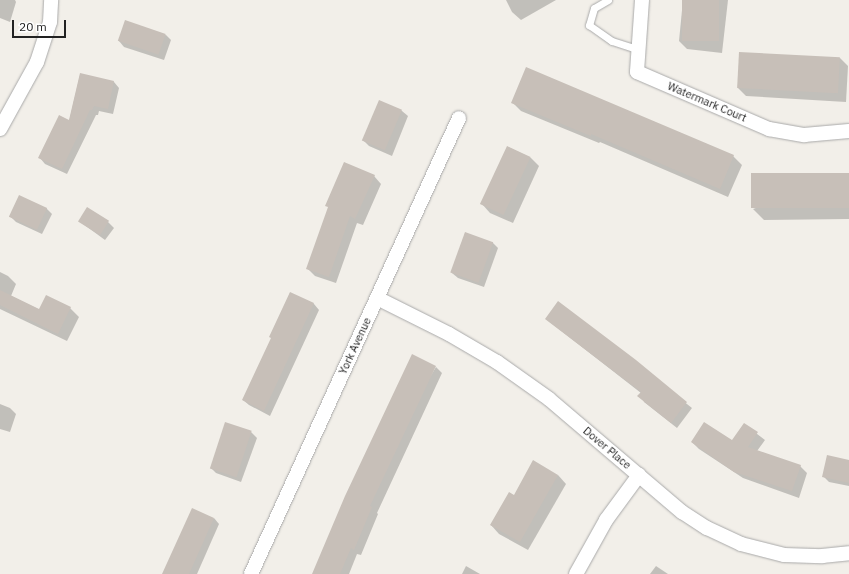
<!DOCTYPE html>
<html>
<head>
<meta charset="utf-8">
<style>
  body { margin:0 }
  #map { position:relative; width:849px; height:574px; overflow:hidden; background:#f2efe9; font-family:"IBM Plex Sans",sans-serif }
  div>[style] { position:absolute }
  .shadow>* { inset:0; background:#0003 }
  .building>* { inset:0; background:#c7bfb8; transform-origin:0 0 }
  .roads { filter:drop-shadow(0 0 1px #a9a9a9) drop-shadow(0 0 1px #a9a9a9) }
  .lane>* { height:7px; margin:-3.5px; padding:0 3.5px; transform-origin:3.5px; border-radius:3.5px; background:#fff }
  .street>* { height:14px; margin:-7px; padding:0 7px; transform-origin:7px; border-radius:7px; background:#fff }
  span { translate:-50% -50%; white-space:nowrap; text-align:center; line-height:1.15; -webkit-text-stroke:3.5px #fff; paint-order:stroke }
  .street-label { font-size:11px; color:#222 }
  .scale { position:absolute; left:12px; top:20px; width:54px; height:18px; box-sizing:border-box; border:2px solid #222; border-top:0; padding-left:5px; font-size:12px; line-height:14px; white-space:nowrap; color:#222; -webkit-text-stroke:3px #fff; paint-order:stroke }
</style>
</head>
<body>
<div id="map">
  <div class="shadow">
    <div style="clip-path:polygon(0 0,15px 0,16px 2px,10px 22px,0 18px)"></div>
    <div style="clip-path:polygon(506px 0,556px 0,521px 20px,512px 12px)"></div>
    <div style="clip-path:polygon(683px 0,728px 0,722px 53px,687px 49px,679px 41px)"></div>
    <div style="clip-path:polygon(166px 35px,171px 40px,164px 60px,124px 47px,119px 41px)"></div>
    <div style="clip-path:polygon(840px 58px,848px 66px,846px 102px,746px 96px,738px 88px)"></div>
    <div style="clip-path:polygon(80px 75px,114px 82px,119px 88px,113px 114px,99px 111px,98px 115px,96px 115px,67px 174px,45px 164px,40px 158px,69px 122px)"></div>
    <div style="clip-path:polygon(379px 102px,402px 111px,408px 116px,392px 156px,369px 146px,363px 140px)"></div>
    <div style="clip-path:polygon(513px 103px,733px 156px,742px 165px,728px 197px,600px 142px,599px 143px,521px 111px)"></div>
    <div style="clip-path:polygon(508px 147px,531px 158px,539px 166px,513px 223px,490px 213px,482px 204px)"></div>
    <div style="clip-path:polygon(849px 174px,849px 219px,764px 220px,753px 209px)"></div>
    <div style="clip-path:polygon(374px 176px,381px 184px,363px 225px,357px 223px,336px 283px,315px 276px,307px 268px)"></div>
    <div style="clip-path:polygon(46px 208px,52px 214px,42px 234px,16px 222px,10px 216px)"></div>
    <div style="clip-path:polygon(79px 221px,108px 222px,114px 228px,105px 240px)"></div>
    <div style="clip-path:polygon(492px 242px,498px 248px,484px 287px,458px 278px,452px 273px)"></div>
    <div style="clip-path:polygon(0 272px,8px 276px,16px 284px,11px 296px,40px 310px,47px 297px,70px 308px,79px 317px,67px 341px,0 309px)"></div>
    <div style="clip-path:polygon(290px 293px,314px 304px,319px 310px,270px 416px,249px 405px,243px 400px,272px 339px)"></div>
    <div style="clip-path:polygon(559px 303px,692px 408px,677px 428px,644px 402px,641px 393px,546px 319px)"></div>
    <div style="clip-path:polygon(436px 367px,442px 373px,377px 513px,378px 514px,361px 555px,357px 554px,349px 574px,313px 574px)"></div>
    <div style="clip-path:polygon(0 404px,10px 408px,16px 414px,10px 432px,0 429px)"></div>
    <div style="clip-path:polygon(744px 424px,765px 440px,757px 451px,800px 466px,807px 473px,799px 498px,743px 478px,699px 449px,692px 442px,732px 442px)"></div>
    <div style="clip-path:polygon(251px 432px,257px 438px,241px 482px,216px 473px,211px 468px)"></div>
    <div style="clip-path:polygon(849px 461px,849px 486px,829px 482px,823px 476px)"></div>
    <div style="clip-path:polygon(558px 475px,566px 484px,528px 550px,499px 534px,491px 525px,514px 496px)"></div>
    <div style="clip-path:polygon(214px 518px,219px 524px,197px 574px,163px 574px)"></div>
    <div style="clip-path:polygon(466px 566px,480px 574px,462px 574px)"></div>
    <div style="clip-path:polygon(656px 566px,668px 574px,650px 574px)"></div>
  </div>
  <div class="building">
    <div style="left:682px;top:0;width:37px;height:41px"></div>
    <div style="left:125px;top:20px;width:43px;height:22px;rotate:19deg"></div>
    <div style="left:739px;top:52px;width:101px;height:36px;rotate:3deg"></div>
    <div style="clip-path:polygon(526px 67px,734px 155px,720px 189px,591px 134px,591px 136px,511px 103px)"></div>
    <div style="clip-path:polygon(80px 73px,114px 81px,108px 109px,94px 106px,92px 110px,90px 110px,62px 169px,38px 158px,59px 115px,69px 120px)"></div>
    <div style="left:379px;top:100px;width:25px;height:44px;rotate:23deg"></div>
    <div style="left:507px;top:146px;width:26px;height:64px;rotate:25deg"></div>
    <div style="clip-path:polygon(344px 162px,375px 175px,355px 219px,350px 216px,329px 277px,306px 269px,328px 207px,325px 206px)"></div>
    <div style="left:849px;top:173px;width:35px;height:98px;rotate:90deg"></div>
    <div style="left:19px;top:195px;width:31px;height:24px;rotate:25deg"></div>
    <div style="left:87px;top:207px;width:26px;height:17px;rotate:32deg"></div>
    <div style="left:465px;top:232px;width:30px;height:43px;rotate:20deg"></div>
    <div style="clip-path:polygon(0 290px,39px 309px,46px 295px,71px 307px,58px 334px,0 305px)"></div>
    <div style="clip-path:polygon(290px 292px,314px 303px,264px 411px,242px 400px,271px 338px,269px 337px)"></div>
    <div style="clip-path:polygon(558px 301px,636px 360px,687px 402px,671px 423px,637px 396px,641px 392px,545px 319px)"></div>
    <div style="clip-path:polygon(412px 354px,436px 366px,370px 506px,372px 507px,354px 550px,351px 548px,340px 574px,312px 574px,345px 496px)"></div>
    <div style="left:225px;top:422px;width:28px;height:49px;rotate:18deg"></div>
    <div style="clip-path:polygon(704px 422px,732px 440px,744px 423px,758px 432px,748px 447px,801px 465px,792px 491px,734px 472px,691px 442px)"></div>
    <div style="clip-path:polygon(827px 455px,849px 460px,849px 483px,822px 477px)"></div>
    <div style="clip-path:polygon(533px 460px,558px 475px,520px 542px,490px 525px,509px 492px,514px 495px)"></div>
    <div style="clip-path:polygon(192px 508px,214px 518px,189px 574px,162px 574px)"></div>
  </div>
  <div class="roads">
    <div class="lane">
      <div style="left:608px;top:0;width:16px;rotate:150deg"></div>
      <div style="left:594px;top:8px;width:18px;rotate:106deg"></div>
      <div style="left:589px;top:25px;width:28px;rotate:35deg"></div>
      <div style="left:612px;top:41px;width:28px;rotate:18deg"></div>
    </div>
    <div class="street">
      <div style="left:642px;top:0;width:72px;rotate:94deg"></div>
      <div style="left:637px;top:72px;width:144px;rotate:23.4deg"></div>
      <div style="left:769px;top:129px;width:36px;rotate:10deg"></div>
      <div style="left:804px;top:135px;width:45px;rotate:-5.1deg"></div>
      <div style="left:0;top:129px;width:77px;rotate:-61.1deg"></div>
      <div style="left:37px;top:62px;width:42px;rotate:-72deg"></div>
      <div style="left:50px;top:22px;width:22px;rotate:-87deg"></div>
      <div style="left:377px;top:298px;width:80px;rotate:26.6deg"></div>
      <div style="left:449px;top:334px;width:56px;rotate:30.3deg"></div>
      <div style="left:497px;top:362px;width:64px;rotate:35.4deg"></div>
      <div style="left:549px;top:399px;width:175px;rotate:40.4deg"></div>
      <div style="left:682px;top:512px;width:30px;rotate:33deg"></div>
      <div style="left:707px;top:528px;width:38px;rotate:25deg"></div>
      <div style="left:741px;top:544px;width:44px;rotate:14.3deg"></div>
      <div style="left:784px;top:555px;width:38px;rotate:2deg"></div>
      <div style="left:822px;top:556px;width:27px;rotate:-6deg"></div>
      <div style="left:251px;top:574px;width:501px;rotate:-65.48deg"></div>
      <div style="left:576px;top:574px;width:62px;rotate:-60.9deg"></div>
      <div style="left:606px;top:520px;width:56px;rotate:-53.7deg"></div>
    </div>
  </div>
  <div class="street-label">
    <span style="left:707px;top:102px;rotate:23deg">Watermark Court</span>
    <span style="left:355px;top:346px;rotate:-65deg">York Avenue</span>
    <span style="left:607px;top:448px;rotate:40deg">Dover Place</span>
  </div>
  <div class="scale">20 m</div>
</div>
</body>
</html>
